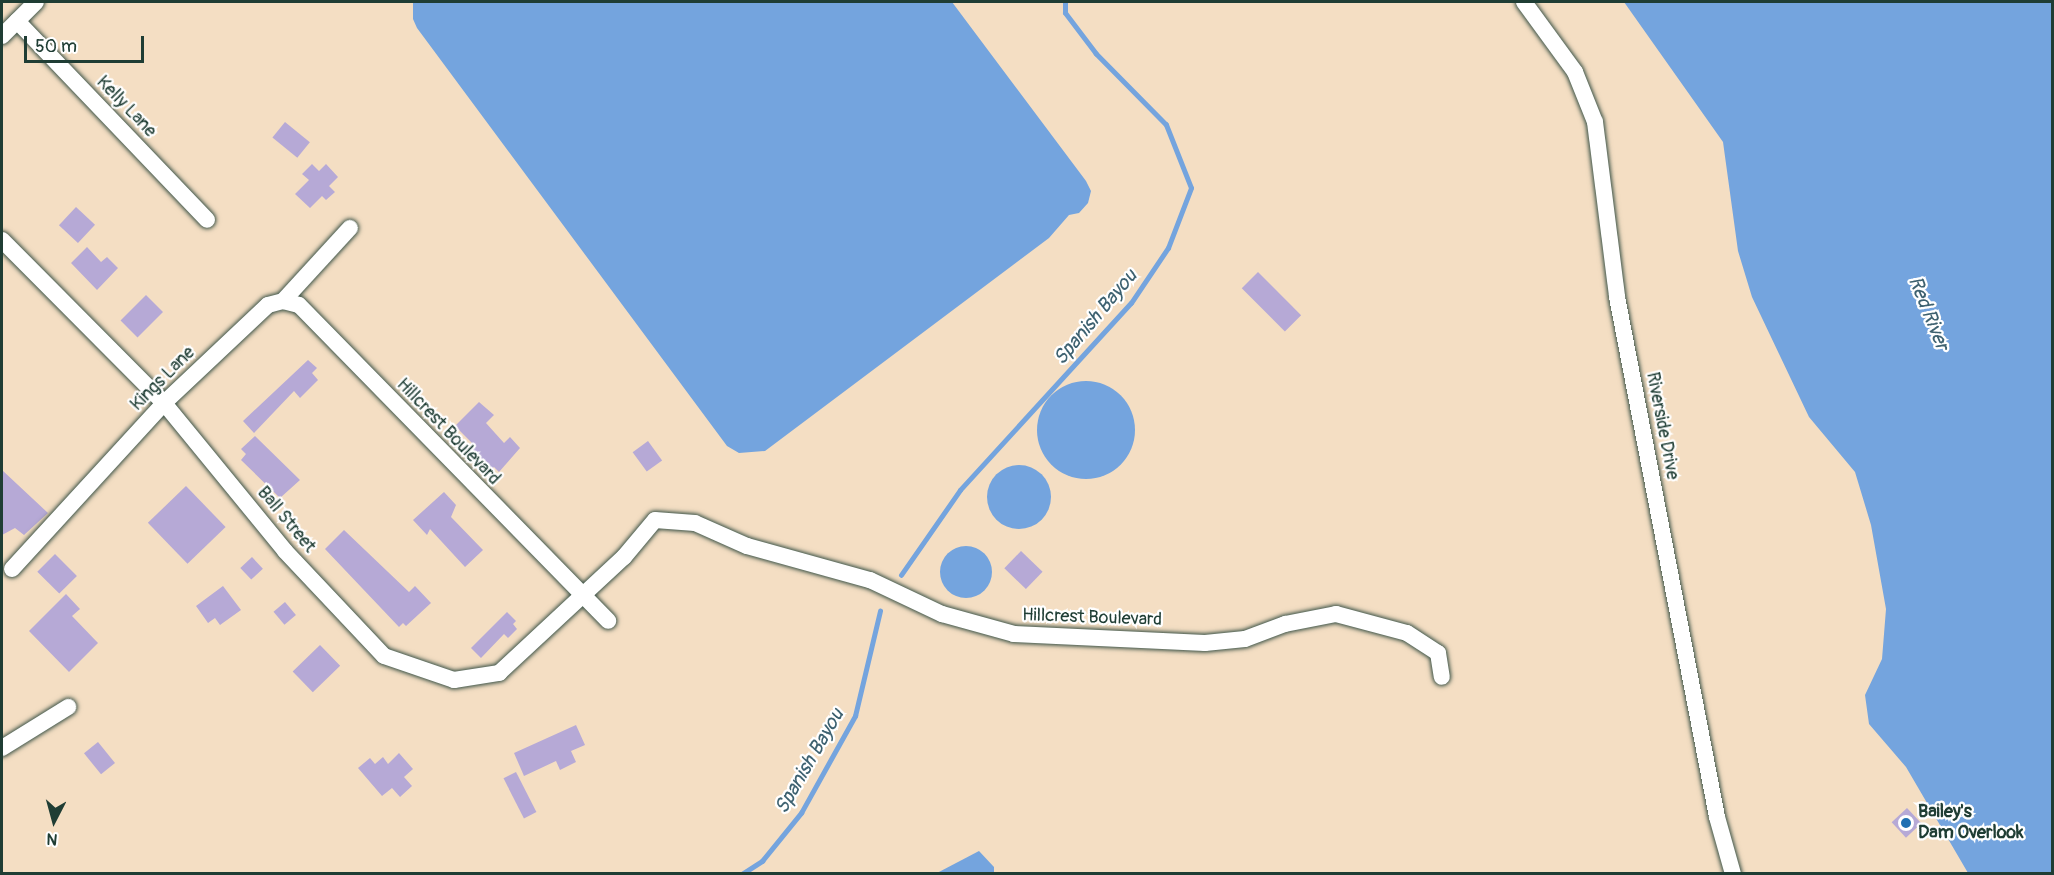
<!DOCTYPE html>
<html>
<head>
<meta charset="utf-8">
<style>
  body { margin:0 }
  #map { position:relative; width:2054px; height:875px; overflow:hidden; background:#f4dec3; font-family:Pangolin,sans-serif }
  div>[style] { position:absolute }
  .water>* { inset:0; background:#74a4de }
  .round { border-radius:50% }
  .stream>* { height:4.5px; margin:-2.25px; padding:0 2.25px; transform-origin:2.25px; border-radius:2.25px; background:#74a4de }
  .building>* { inset:0; background:#b6a9d6; transform-origin:0 0 }
  .roads { filter:drop-shadow(0 0 2px #3f5549) drop-shadow(0 0 2px #3f5549) }
  .minor>* { height:16px; margin:-8px; padding:0 8px; transform-origin:8px; border-radius:8px; background:#fff }
  .dots>* { width:16px; height:16px; translate:-50% -50%; box-sizing:border-box; border:3px solid #fff; border-radius:50% }
  span { translate:-50% -50%; white-space:nowrap; text-align:center; line-height:1.15; -webkit-text-stroke:4.5px #fff; paint-order:stroke }
  .street-label { font-size:18px; color:#1f3d34 }
  .poi-label { font-size:18px; color:#1f3d34; font-weight:700 }
  .left { translate:0 -50%; text-align:left }
  .water-label { font-size:20px; color:#3d6170; font-style:italic }
  .frame { position:absolute; inset:0; border:3px solid #1f3d34; pointer-events:none }
  .north { position:absolute; left:24px; top:791px; width:60px; height:60px; -webkit-text-stroke:4px #fff; paint-order:stroke; rotate:186deg; font-size:16px; font-weight:700; line-height:24px; text-align:center; color:#1f3d34 }
  .north::after { content:''; display:block; margin:auto; width:21px; height:27px; background:#1f3d34; clip-path:polygon(50% 0,100% 100%,50% 72%,0 100%) }
  .scale { position:absolute; left:24px; top:36px; width:120px; height:27px; box-sizing:border-box; border:3px solid #1f3d34; border-top:0; padding-left:8px; font-size:18px; line-height:21px; white-space:nowrap; color:#1f3d34; -webkit-text-stroke:4px #fff; paint-order:stroke }
</style>
</head>
<body>
<div id="map">
  <div class="water">
    <div style="clip-path:polygon(413px 2px,952px 2px,1086px 181px,1091px 191px,1088px 203px,1079px 213px,1069px 215px,1049px 238px,765px 451px,739px 453px,727px 446px,417px 28px,413px 19px)"></div>
    <div style="clip-path:polygon(1624px 2px,2052px 2px,2052px 873px,1968px 873px,1906px 767px,1869px 724px,1865px 695px,1882px 659px,1886px 609px,1871px 525px,1855px 472px,1809px 417px,1752px 297px,1738px 251px,1723px 142px)"></div>
    <div class="round" style="left:1037px;top:381px;width:98px;height:98px"></div>
    <div class="round" style="left:987px;top:465px;width:64px;height:64px"></div>
    <div class="round" style="left:940px;top:546px;width:52px;height:52px"></div>
    <div style="clip-path:polygon(979px 851px,994px 867px,994px 873px,937px 873px)"></div>
  </div>
  <div class="stream">
    <div style="left:901px;top:575px;width:103px;rotate:-55.2deg"></div>
    <div style="left:960px;top:490px;width:253px;rotate:-47.6deg"></div>
    <div style="left:1131px;top:303px;width:66px;rotate:-56.1deg"></div>
    <div style="left:1168px;top:248px;width:64px;rotate:-69deg"></div>
    <div style="left:1191px;top:188px;width:68px;rotate:-111.6deg"></div>
    <div style="left:1166px;top:125px;width:100px;rotate:-134.6deg"></div>
    <div style="left:1096px;top:54px;width:51px;rotate:-127.1deg"></div>
    <div style="left:1065px;top:13px;width:11px;rotate:-90deg"></div>
    <div style="left:742px;top:874px;width:24px;rotate:-33deg"></div>
    <div style="left:762px;top:861px;width:62px;rotate:-50.9deg"></div>
    <div style="left:801px;top:813px;width:111px;rotate:-60.9deg"></div>
    <div style="left:855px;top:716px;width:108px;rotate:-76.6deg"></div>
  </div>
  <div class="building">
    <div style="left:285px;top:122px;width:32px;height:20px;rotate:39deg"></div>
    <div style="clip-path:polygon(312px 164px,319px 171px,326px 164px,338px 177px,329px 186px,335px 192px,326px 200px,322px 196px,310px 208px,295px 194px,309px 180px,302px 174px)"></div>
    <div style="left:76px;top:207px;width:26px;height:25px;rotate:43deg"></div>
    <div style="clip-path:polygon(87px 247px,101px 262px,107px 257px,118px 268px,97px 290px,71px 263px)"></div>
    <div style="left:1258px;top:272px;width:61px;height:23px;rotate:45deg"></div>
    <div style="left:146px;top:295px;width:24px;height:36px;rotate:45deg"></div>
    <div style="clip-path:polygon(308px 360px,317px 368px,312px 373px,318px 380px,300px 398px,294px 391px,254px 433px,243px 421px)"></div>
    <div style="clip-path:polygon(479px 402px,494px 415px,486px 423px,504px 443px,510px 437px,520px 448px,499px 472px,494px 467px,488px 472px,466px 449px,472px 443px,455px 426px)"></div>
    <div style="clip-path:polygon(255px 436px,300px 480px,280px 498px,241px 460px,246px 454px,241px 449px)"></div>
    <div style="left:648px;top:441px;width:24px;height:19px;rotate:54deg"></div>
    <div style="clip-path:polygon(2px 470px,48px 513px,24px 535px,15px 528px,2px 535px)"></div>
    <div style="left:186px;top:486px;width:57px;height:53px;rotate:46deg"></div>
    <div style="clip-path:polygon(444px 492px,456px 505px,451px 517px,483px 550px,465px 567px,430px 529px,427px 535px,413px 520px)"></div>
    <div style="clip-path:polygon(344px 530px,409px 592px,415px 586px,431px 603px,406px 626px,403px 623px,399px 627px,325px 549px)"></div>
    <div style="left:1021px;top:551px;width:30px;height:24px;rotate:44deg"></div>
    <div style="left:55px;top:554px;width:31px;height:25px;rotate:45deg"></div>
    <div style="left:252px;top:557px;width:16px;height:16px;rotate:47deg"></div>
    <div style="clip-path:polygon(223px 586px,241px 610px,220px 625px,215px 618px,208px 623px,196px 606px)"></div>
    <div style="clip-path:polygon(66px 594px,80px 609px,72px 616px,98px 643px,69px 672px,29px 631px)"></div>
    <div style="left:285px;top:602px;width:17px;height:15px;rotate:50deg"></div>
    <div style="clip-path:polygon(507px 612px,516px 621px,513px 624px,517px 629px,508px 638px,504px 634px,481px 658px,471px 648px)"></div>
    <div style="left:320px;top:645px;width:29px;height:38px;rotate:46deg"></div>
    <div style="clip-path:polygon(576px 725px,585px 745px,571px 751px,576px 762px,560px 770px,556px 761px,524px 776px,514px 753px)"></div>
    <div style="left:98px;top:742px;width:27px;height:18px;rotate:51deg"></div>
    <div style="clip-path:polygon(399px 753px,413px 769px,404px 777px,412px 786px,400px 797px,392px 788px,382px 796px,358px 768px,370px 758px,375px 764px,383px 757px,388px 764px)"></div>
    <div style="left:516px;top:772px;width:45px;height:14px;rotate:63deg"></div>
    <div style="left:1907px;top:808px;width:21px;height:21px;rotate:47deg"></div>
  </div>
  <div class="roads">
    <div class="minor">
      <div style="left:1524px;top:2px;width:87px;rotate:53.9deg"></div>
      <div style="left:1575px;top:72px;width:54px;rotate:68.2deg"></div>
      <div style="left:1595px;top:122px;width:176px;rotate:82.8deg"></div>
      <div style="left:1617px;top:297px;width:530px;rotate:79.11deg"></div>
      <div style="left:1717px;top:817px;width:59px;rotate:74.3deg"></div>
      <div style="left:17px;top:21px;width:275px;rotate:46.3deg"></div>
      <div style="left:2px;top:36px;width:48px;rotate:-45deg"></div>
      <div style="left:2px;top:240px;width:230px;rotate:45.2deg"></div>
      <div style="left:164px;top:403px;width:191px;rotate:50.7deg"></div>
      <div style="left:285px;top:551px;width:144px;rotate:46.7deg"></div>
      <div style="left:384px;top:656px;width:74px;rotate:18.9deg"></div>
      <div style="left:454px;top:680px;width:46px;rotate:-8.8deg"></div>
      <div style="left:499px;top:673px;width:171px;rotate:-42.9deg"></div>
      <div style="left:624px;top:557px;width:48px;rotate:-50deg"></div>
      <div style="left:655px;top:520px;width:40px;rotate:4.3deg"></div>
      <div style="left:695px;top:523px;width:57px;rotate:23.9deg"></div>
      <div style="left:747px;top:546px;width:128px;rotate:15.5deg"></div>
      <div style="left:870px;top:580px;width:80px;rotate:25.3deg"></div>
      <div style="left:942px;top:614px;width:75px;rotate:15.5deg"></div>
      <div style="left:1014px;top:634px;width:191px;rotate:2.7deg"></div>
      <div style="left:1205px;top:643px;width:40px;rotate:-5.7deg"></div>
      <div style="left:1245px;top:639px;width:43px;rotate:-20.6deg"></div>
      <div style="left:1285px;top:624px;width:52px;rotate:-11.1deg"></div>
      <div style="left:1336px;top:614px;width:73px;rotate:15deg"></div>
      <div style="left:1407px;top:633px;width:37px;rotate:33deg"></div>
      <div style="left:1438px;top:653px;width:24px;rotate:81deg"></div>
      <div style="left:283px;top:301px;width:16px;rotate:14deg"></div>
      <div style="left:299px;top:305px;width:442px;rotate:45.6deg"></div>
      <div style="left:12px;top:569px;width:225px;rotate:-47.5deg"></div>
      <div style="left:164px;top:403px;width:143px;rotate:-43.3deg"></div>
      <div style="left:268px;top:305px;width:16px;rotate:-15deg"></div>
      <div style="left:283px;top:301px;width:99px;rotate:-47.5deg"></div>
      <div style="left:2px;top:748px;width:78px;rotate:-31.8deg"></div>
    </div>
  </div>
  <div class="dots">
    <div style="left:1906px;top:823px;background:#1f6fb2"></div>
  </div>
  <div class="street-label">
    <span style="left:126px;top:107px;rotate:46deg">Kelly Lane</span>
    <span style="left:163px;top:379px;rotate:-45deg">Kings Lane</span>
    <span style="left:1662px;top:426px;rotate:79deg">Riverside Drive</span>
    <span style="left:448px;top:432px;rotate:46deg">Hillcrest Boulevard</span>
    <span style="left:286px;top:520px;rotate:50deg">Ball Street</span>
    <span style="left:1092px;top:618px;rotate:2deg">Hillcrest Boulevard</span>
  </div>
  <div class="poi-label">
    <span class="left" style="left:1918px;top:823px">Bailey's<br>Dam Overlook</span>
  </div>
  <div class="water-label">
    <span style="left:1929px;top:313px;rotate:68deg">Red River</span>
    <span style="left:1095px;top:317px;rotate:-50deg">Spanish Bayou</span>
    <span style="left:809px;top:761px;rotate:-60deg">Spanish Bayou</span>
  </div>
  <div class="frame"></div>
  <div class="north">N</div>
  <div class="scale">50 m</div>
</div>
</body>
</html>
